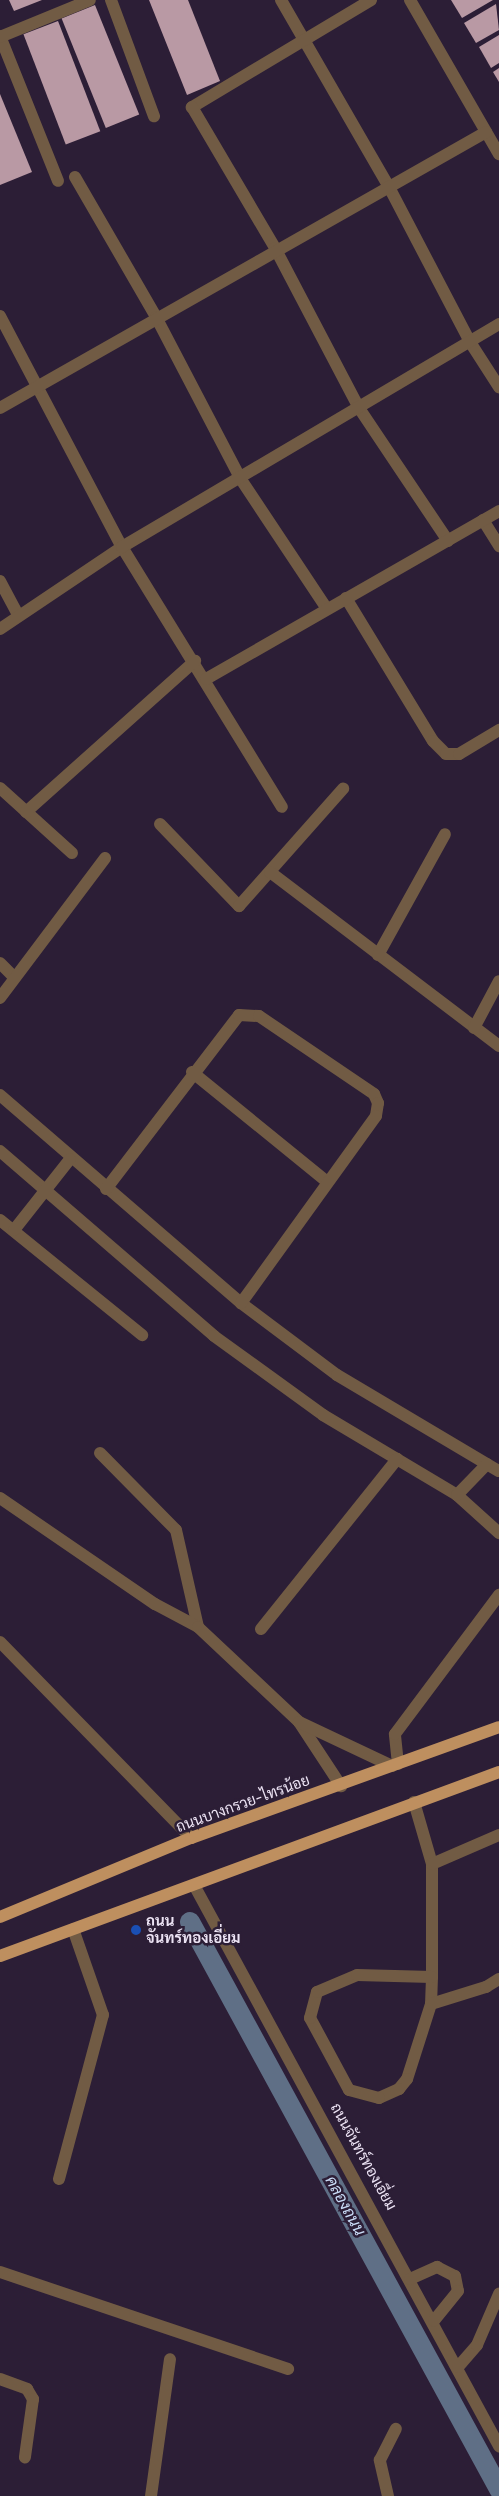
<!DOCTYPE html>
<html>
<head>
<meta charset="utf-8">
<style>
  body { margin:0 }
  #map { position:relative; width:499px; height:2496px; overflow:hidden; background:#2c1e36; font-family:Rubik,Sarabun,sans-serif }
  div>[style] { position:absolute }
  .canal>* { height:20px; margin:-10px; padding:0 10px; transform-origin:10px; border-radius:10px; background:#5f6f86 }
  .building>* { inset:0; background:#b999a4; transform-origin:0 0 }
  .minor>* { height:12px; margin:-6px; padding:0 6px; transform-origin:6px; border-radius:6px; background:#715b44 }
  .major>* { height:12px; margin:-6px; padding:0 6px; transform-origin:6px; border-radius:6px; background:#be8f5f }
  .dots>* { width:14px; height:14px; translate:-50% -50%; box-sizing:border-box; border:2px solid #2c1e36; border-radius:50% }
  span { translate:-50% -50%; white-space:nowrap; text-align:center; line-height:1.15; -webkit-text-stroke:5px #2c1e36; paint-order:stroke }
  .street-label { font-size:15px; color:#ece3f4 }
  .poi-label { font-size:15px; color:#ece3f4; font-weight:700 }
  .left { translate:0 -50%; text-align:left }
  .water-label { font-size:16px; color:#c9dbf6; font-style:italic }
</style>
</head>
<body>
<div id="map">
  <div class="canal">
    <div style="left:190px;top:1922px;width:646px;rotate:61.41deg"></div>
  </div>
  <div class="building">
    <div style="clip-path:polygon(9px 0,42px 0,14px 11px)"></div>
    <div style="clip-path:polygon(149px 0,188px 0,220px 81px,187px 95px)"></div>
    <div style="clip-path:polygon(451px 0,493px 0,462px 18px)"></div>
    <div style="clip-path:polygon(496px 4px,499px 30px,476px 43px,464px 23px)"></div>
    <div style="left:95px;top:5px;width:118px;height:36px;rotate:68deg"></div>
    <div style="left:58px;top:21px;width:118px;height:37px;rotate:69deg"></div>
    <div style="clip-path:polygon(499px 35px,499px 63px,491px 68px,479px 47px)"></div>
    <div style="clip-path:polygon(499px 68px,499px 82px,493px 72px)"></div>
    <div style="clip-path:polygon(0 94px,32px 172px,0 185px)"></div>
  </div>
  <div class="minor">
    <div style="left:111px;top:0;width:124px;rotate:69.7deg"></div>
    <div style="left:281px;top:0;width:216px;rotate:60deg"></div>
    <div style="left:389px;top:187px;width:175px;rotate:62.4deg"></div>
    <div style="left:470px;top:342px;width:54px;rotate:57.2deg"></div>
    <div style="left:371px;top:0;width:209px;rotate:149.1deg"></div>
    <div style="left:192px;top:107px;width:164px;rotate:59.5deg"></div>
    <div style="left:275px;top:248px;width:181px;rotate:62.3deg"></div>
    <div style="left:359px;top:408px;width:160px;rotate:56.2deg"></div>
    <div style="left:410px;top:0;width:178px;rotate:60deg"></div>
    <div style="left:0;top:36px;width:156px;rotate:68.2deg"></div>
    <div style="left:0;top:37px;width:97px;rotate:-22.3deg"></div>
    <div style="left:75px;top:177px;width:162px;rotate:59.9deg"></div>
    <div style="left:156px;top:317px;width:182px;rotate:62.4deg"></div>
    <div style="left:240px;top:478px;width:157px;rotate:56.4deg"></div>
    <div style="left:0;top:316px;width:261px;rotate:62.2deg"></div>
    <div style="left:122px;top:547px;width:305px;rotate:58.4deg"></div>
    <div style="left:0;top:408px;width:559px;rotate:-29.59deg"></div>
    <div style="left:483px;top:520px;width:31px;rotate:58deg"></div>
    <div style="left:0;top:581px;width:38px;rotate:62deg"></div>
    <div style="left:346px;top:598px;width:167px;rotate:58.7deg"></div>
    <div style="left:433px;top:741px;width:18px;rotate:45deg"></div>
    <div style="left:446px;top:754px;width:13px"></div>
    <div style="left:459px;top:754px;width:47px;rotate:-31deg"></div>
    <div style="left:0;top:629px;width:147px;rotate:-33.9deg"></div>
    <div style="left:122px;top:547px;width:438px;rotate:-30.6deg"></div>
    <div style="left:206px;top:679px;width:338px;rotate:-29.8deg"></div>
    <div style="left:0;top:788px;width:97px;rotate:42.1deg"></div>
    <div style="left:26px;top:812px;width:227px;rotate:-41.8deg"></div>
    <div style="left:160px;top:824px;width:114px;rotate:46.1deg"></div>
    <div style="left:239px;top:906px;width:157px;rotate:-48.4deg"></div>
    <div style="left:270px;top:872px;width:288px;rotate:37.2deg"></div>
    <div style="left:378px;top:955px;width:138px;rotate:-61deg"></div>
    <div style="left:0;top:963px;width:20px;rotate:45deg"></div>
    <div style="left:0;top:998px;width:175px;rotate:-53.1deg"></div>
    <div style="left:474px;top:1028px;width:53px;rotate:-62deg"></div>
    <div style="left:192px;top:1072px;width:173px;rotate:39.1deg"></div>
    <div style="left:0;top:1095px;width:318px;rotate:40.8deg"></div>
    <div style="left:241px;top:1303px;width:120px;rotate:36.9deg"></div>
    <div style="left:337px;top:1375px;width:188px;rotate:30.7deg"></div>
    <div style="left:0;top:1151px;width:283px;rotate:40.8deg"></div>
    <div style="left:214px;top:1336px;width:135px;rotate:35.9deg"></div>
    <div style="left:323px;top:1415px;width:156px;rotate:30.8deg"></div>
    <div style="left:457px;top:1495px;width:57px;rotate:42.1deg"></div>
    <div style="left:106px;top:1189px;width:219px;rotate:-52.6deg"></div>
    <div style="left:239px;top:1015px;width:20px;rotate:3deg"></div>
    <div style="left:259px;top:1016px;width:139px;rotate:34.1deg"></div>
    <div style="left:374px;top:1094px;width:10px;rotate:66deg"></div>
    <div style="left:378px;top:1103px;width:13px;rotate:99deg"></div>
    <div style="left:376px;top:1116px;width:231px;rotate:125.8deg"></div>
    <div style="left:0;top:1220px;width:183px;rotate:39deg"></div>
    <div style="left:14px;top:1230px;width:90px;rotate:-51.7deg"></div>
    <div style="left:100px;top:1453px;width:108px;rotate:45.4deg"></div>
    <div style="left:176px;top:1530px;width:99px;rotate:77.2deg"></div>
    <div style="left:457px;top:1495px;width:43px;rotate:-45.9deg"></div>
    <div style="left:0;top:1498px;width:188px;rotate:34.4deg"></div>
    <div style="left:155px;top:1604px;width:49px;rotate:28.1deg"></div>
    <div style="left:198px;top:1627px;width:139px;rotate:43.2deg"></div>
    <div style="left:299px;top:1722px;width:77px;rotate:56.7deg"></div>
    <div style="left:261px;top:1629px;width:218px;rotate:-51.3deg"></div>
    <div style="left:0;top:1642px;width:274px;rotate:45.7deg"></div>
    <div style="left:299px;top:1722px;width:103px;rotate:25.3deg"></div>
    <div style="left:398px;top:1764px;width:30px;rotate:-96deg"></div>
    <div style="left:395px;top:1734px;width:174px;rotate:-53.2deg"></div>
    <div style="left:414px;top:1802px;width:65px;rotate:73.8deg"></div>
    <div style="left:432px;top:1864px;width:113px;rotate:90deg"></div>
    <div style="left:432px;top:1977px;width:27px;rotate:92deg"></div>
    <div style="left:431px;top:2004px;width:79px;rotate:107.7deg"></div>
    <div style="left:407px;top:2079px;width:13px;rotate:129deg"></div>
    <div style="left:399px;top:2089px;width:22px;rotate:156deg"></div>
    <div style="left:379px;top:2098px;width:31px;rotate:-165deg"></div>
    <div style="left:349px;top:2090px;width:82px;rotate:-118.4deg"></div>
    <div style="left:310px;top:2018px;width:27px;rotate:-75deg"></div>
    <div style="left:317px;top:1992px;width:43px;rotate:-23deg"></div>
    <div style="left:357px;top:1975px;width:75px;rotate:1.5deg"></div>
    <div style="left:432px;top:1864px;width:73px;rotate:-23.4deg"></div>
    <div style="left:194px;top:1885px;width:639px;rotate:61.47deg"></div>
    <div style="left:431px;top:2004px;width:58px;rotate:-17.2deg"></div>
    <div style="left:486px;top:1987px;width:15px;rotate:-32deg"></div>
    <div style="left:59px;top:2179px;width:170px;rotate:-75deg"></div>
    <div style="left:103px;top:2015px;width:91px;rotate:-109.2deg"></div>
    <div style="left:0;top:2272px;width:304px;rotate:18.6deg"></div>
    <div style="left:410px;top:2279px;width:30px;rotate:-24deg"></div>
    <div style="left:437px;top:2267px;width:20px;rotate:27deg"></div>
    <div style="left:455px;top:2276px;width:15px;rotate:79deg"></div>
    <div style="left:458px;top:2291px;width:38px;rotate:129deg"></div>
    <div style="left:458px;top:2367px;width:29px;rotate:-49deg"></div>
    <div style="left:477px;top:2345px;width:56px;rotate:-66.7deg"></div>
    <div style="left:0;top:2379px;width:29px;rotate:20deg"></div>
    <div style="left:27px;top:2389px;width:12px;rotate:59deg"></div>
    <div style="left:33px;top:2399px;width:59px;rotate:97.9deg"></div>
    <div style="left:151px;top:2496px;width:138px;rotate:-82.1deg"></div>
    <div style="left:388px;top:2496px;width:37px;rotate:-103deg"></div>
    <div style="left:380px;top:2460px;width:35px;rotate:-63deg"></div>
  </div>
  <div class="major">
    <div style="left:0;top:1917px;width:207px;rotate:-22.5deg"></div>
    <div style="left:191px;top:1838px;width:327px;rotate:-19.8deg"></div>
    <div style="left:0;top:1956px;width:532px;rotate:-20.24deg"></div>
  </div>
  <div class="dots">
    <div style="left:136px;top:1930px;background:#1a4fb4"></div>
  </div>
  <div class="street-label">
    <span style="left:243px;top:1804px;rotate:-20deg">ถนนบางกรวย-ไทรน้อย</span>
    <span style="left:363px;top:2157px;rotate:61deg">ถนนจันทร์ทองเอี่ยม</span>
  </div>
  <div class="poi-label">
    <span class="left" style="left:146px;top:1930px">ถนน<br>จันทร์ทองเอี่ยม</span>
  </div>
  <div class="water-label">
    <span style="left:345px;top:2206px;rotate:61deg">คลองถนน</span>
  </div>
</div>
</body>
</html>
